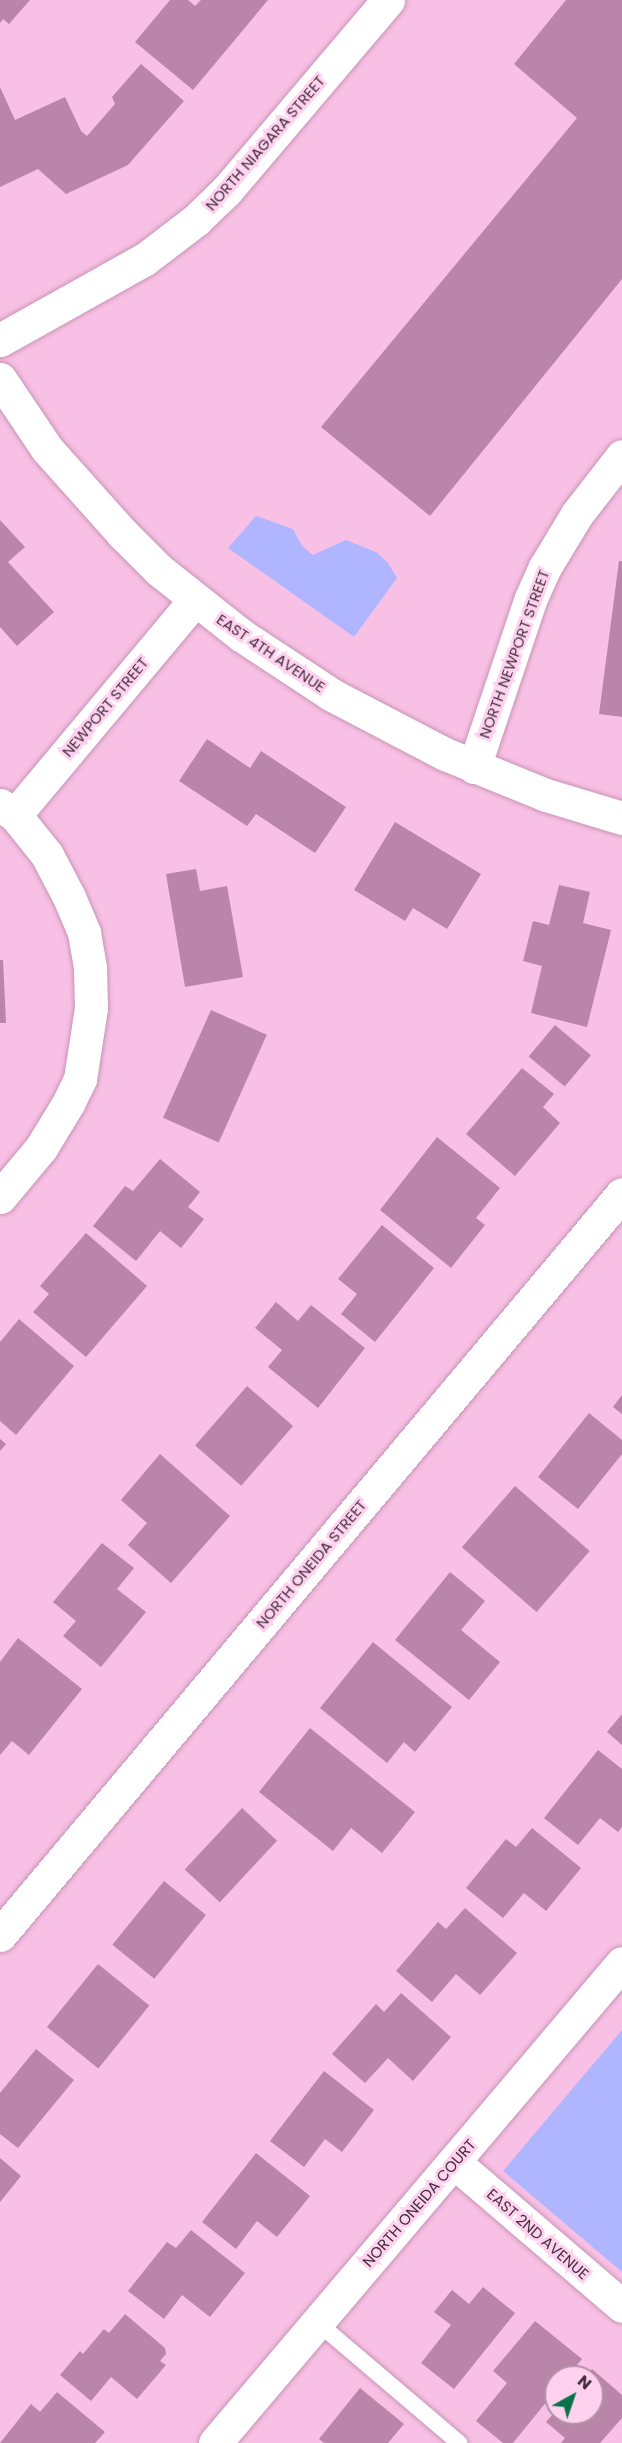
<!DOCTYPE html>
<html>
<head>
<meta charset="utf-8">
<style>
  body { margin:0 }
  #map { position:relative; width:622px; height:2443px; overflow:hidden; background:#f8c0e4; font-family:Poppins,sans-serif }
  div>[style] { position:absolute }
  .green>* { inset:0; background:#afb6ff }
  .building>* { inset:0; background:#b985a8; transform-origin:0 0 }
  .roads { filter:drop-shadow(0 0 2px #c894b6) drop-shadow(0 0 2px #c894b6) }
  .service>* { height:16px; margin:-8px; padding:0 8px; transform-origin:8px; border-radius:8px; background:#fff }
  .minor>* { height:33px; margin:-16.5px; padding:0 16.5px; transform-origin:16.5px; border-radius:16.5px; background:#fff }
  span { translate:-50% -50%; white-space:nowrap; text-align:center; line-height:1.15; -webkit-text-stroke:6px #fed1ee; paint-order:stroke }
  .street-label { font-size:15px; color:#442e3d }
  .north { position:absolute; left:544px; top:2365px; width:60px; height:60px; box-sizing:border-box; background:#fed1ee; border:2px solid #b490a7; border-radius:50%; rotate:40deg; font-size:16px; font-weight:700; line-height:24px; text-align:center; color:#442e3d }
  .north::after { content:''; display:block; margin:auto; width:21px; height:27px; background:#09724a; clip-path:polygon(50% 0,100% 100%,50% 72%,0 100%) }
</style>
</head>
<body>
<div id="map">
  <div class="green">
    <div style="clip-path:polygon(256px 516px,293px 529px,302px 546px,313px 555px,346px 540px,376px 552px,388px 563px,397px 578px,354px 637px,228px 548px)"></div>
    <div style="clip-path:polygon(622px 2030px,622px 2272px,503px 2171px)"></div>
  </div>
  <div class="building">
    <div style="clip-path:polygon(0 0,30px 0,9px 24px,3px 19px,0 23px)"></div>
    <div style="clip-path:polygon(170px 0,188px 0,195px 6px,201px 0,268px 0,193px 90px,135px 42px)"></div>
    <div style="clip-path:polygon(566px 0,622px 0,622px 279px,430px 516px,321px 427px,577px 118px,514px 64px)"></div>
    <div style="clip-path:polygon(141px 64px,184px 101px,128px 165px,66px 194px,38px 169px,0 187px,0 87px,15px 120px,65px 97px,81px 131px,87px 136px,115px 104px,112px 97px)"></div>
    <div style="clip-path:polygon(0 520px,25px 547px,8px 562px,54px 612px,17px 646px,0 627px)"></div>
    <div style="clip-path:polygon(619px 561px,622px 561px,622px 717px,599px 714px)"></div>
    <div style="clip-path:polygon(207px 739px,250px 768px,261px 751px,346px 807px,315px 853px,256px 814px,247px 826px,179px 781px)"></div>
    <div style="clip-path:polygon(395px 822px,481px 874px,447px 929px,413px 908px,405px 921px,354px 890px)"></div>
    <div style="clip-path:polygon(196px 869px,200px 891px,227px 886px,243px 977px,185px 987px,166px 874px)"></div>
    <div style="clip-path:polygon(559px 885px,590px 892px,583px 923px,611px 930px,587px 1027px,531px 1013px,542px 966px,523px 961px,533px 921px,549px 925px)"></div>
    <div style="clip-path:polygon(0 960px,3px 960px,6px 1023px,0 1023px)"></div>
    <div style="left:211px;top:1010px;width:61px;height:118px;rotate:24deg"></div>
    <div style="left:555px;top:1025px;width:47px;height:41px;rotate:40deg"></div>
    <div style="clip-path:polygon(522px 1068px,554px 1094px,543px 1107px,560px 1123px,515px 1176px,466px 1134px)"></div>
    <div style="clip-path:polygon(437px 1137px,500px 1188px,476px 1218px,485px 1225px,451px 1268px,380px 1210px)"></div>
    <div style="clip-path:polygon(160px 1159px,200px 1192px,188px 1207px,204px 1219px,181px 1248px,160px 1231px,136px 1261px,93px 1226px,125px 1186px,133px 1191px)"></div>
    <div style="clip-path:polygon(382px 1225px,434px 1268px,375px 1342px,341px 1314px,357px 1294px,338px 1279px)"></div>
    <div style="clip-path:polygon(86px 1233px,147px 1286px,86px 1357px,33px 1312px,49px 1294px,40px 1286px)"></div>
    <div style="clip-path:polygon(276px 1302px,298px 1321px,311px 1305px,365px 1348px,318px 1408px,268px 1367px,282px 1350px,255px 1328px)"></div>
    <div style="clip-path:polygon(19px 1319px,74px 1366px,16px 1435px,0 1421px,0 1342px)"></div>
    <div style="left:247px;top:1386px;width:61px;height:79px;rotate:41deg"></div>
    <div style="clip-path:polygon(622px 1395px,622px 1414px,613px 1407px)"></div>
    <div style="clip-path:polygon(589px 1413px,622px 1440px,622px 1454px,578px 1509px,538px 1477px)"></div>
    <div style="clip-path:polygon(0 1439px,6px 1444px,0 1451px)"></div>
    <div style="clip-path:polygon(160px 1454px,230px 1516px,171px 1583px,128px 1545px,147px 1523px,121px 1500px)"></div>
    <div style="left:515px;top:1486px;width:99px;height:81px;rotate:41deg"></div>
    <div style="clip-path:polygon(102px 1543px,134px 1568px,117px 1589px,146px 1612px,101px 1667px,63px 1636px,76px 1621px,53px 1602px)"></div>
    <div style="clip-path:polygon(450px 1572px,485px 1601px,461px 1630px,500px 1662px,469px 1700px,395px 1640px)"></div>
    <div style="clip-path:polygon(18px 1638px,82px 1689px,29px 1755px,12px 1741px,0 1755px,0 1662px)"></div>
    <div style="clip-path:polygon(373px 1642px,452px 1707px,415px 1752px,404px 1742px,387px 1763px,320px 1708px)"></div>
    <div style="clip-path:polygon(622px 1714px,622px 1745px,607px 1732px)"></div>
    <div style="clip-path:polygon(310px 1728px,415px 1812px,382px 1853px,351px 1828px,333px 1851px,259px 1792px)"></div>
    <div style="clip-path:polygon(598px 1750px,622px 1769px,622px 1827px,618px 1832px,600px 1818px,578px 1845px,544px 1818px)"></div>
    <div style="left:242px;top:1808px;width:48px;height:84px;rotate:43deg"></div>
    <div style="clip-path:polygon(532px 1828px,581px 1868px,546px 1911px,524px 1893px,503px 1918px,466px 1888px,506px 1839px,516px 1847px)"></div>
    <div style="left:164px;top:1881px;width:54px;height:82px;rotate:39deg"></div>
    <div style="clip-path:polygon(465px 1908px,517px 1953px,480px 1995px,456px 1974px,432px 2002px,396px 1971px,438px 1922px,446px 1929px)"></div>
    <div style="left:98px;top:1964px;width:66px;height:81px;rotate:39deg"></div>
    <div style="clip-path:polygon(401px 1993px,451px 2037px,413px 2081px,388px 2058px,365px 2083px,332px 2054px,376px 2004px,384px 2012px)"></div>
    <div style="clip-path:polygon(36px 2049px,74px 2080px,18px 2148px,0 2134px,0 2093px)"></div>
    <div style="clip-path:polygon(324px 2071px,374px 2110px,342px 2152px,325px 2139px,304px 2167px,270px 2141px)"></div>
    <div style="clip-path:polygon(256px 2153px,310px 2196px,277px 2237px,257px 2221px,236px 2249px,202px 2222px)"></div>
    <div style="clip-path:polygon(0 2158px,21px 2176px,0 2202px)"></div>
    <div style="clip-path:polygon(191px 2230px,245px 2273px,210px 2317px,182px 2295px,164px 2319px,128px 2291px,167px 2242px,176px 2248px)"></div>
    <div style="clip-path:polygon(483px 2287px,515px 2313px,454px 2389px,421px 2363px,451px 2325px,434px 2312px,452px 2290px,469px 2304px)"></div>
    <div style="clip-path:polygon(125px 2314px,165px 2348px,166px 2354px,160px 2361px,166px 2365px,137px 2399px,111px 2377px,91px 2401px,60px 2375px,80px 2351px,83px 2354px,104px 2329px,109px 2333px)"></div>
    <div style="clip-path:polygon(535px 2321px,582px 2359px,567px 2377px,556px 2377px,556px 2390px,513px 2443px,503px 2443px,476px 2421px,507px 2383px,493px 2371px)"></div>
    <div style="clip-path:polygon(592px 2369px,622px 2395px,622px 2418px,600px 2443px,561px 2443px,565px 2438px,546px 2422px,554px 2413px,592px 2413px,592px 2377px,585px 2377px)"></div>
    <div style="clip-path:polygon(360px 2388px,404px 2424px,388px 2443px,324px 2443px,319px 2439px)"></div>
    <div style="clip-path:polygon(57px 2392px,105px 2432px,95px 2443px,0 2443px,31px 2404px,40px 2412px)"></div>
  </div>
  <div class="roads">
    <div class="service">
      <div style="left:317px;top:2322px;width:187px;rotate:40.4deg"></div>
    </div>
    <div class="minor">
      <div style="left:0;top:340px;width:166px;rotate:-29.2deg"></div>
      <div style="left:145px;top:259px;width:64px;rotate:-37.4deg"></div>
      <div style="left:196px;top:220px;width:43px;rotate:-44.1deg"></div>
      <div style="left:227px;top:190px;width:249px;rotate:-49.7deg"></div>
      <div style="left:0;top:379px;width:84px;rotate:56.1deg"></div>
      <div style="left:47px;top:449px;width:113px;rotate:48.2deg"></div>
      <div style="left:122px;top:533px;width:52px;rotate:45deg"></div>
      <div style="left:159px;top:570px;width:105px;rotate:38.4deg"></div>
      <div style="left:241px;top:635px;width:109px;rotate:33.4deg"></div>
      <div style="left:332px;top:695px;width:127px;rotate:27.6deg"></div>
      <div style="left:445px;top:754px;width:109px;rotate:22.1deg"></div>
      <div style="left:546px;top:795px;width:79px;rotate:16.8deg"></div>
      <div style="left:474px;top:767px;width:178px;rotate:-71.4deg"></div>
      <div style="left:531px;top:598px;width:34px;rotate:-66deg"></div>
      <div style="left:545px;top:567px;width:62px;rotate:-58.9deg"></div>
      <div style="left:577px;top:514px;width:73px;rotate:-52.2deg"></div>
      <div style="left:0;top:805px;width:18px;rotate:34deg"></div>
      <div style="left:15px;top:815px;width:51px;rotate:51.3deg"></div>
      <div style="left:47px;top:855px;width:47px;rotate:62.4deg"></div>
      <div style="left:69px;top:897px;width:39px;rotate:67deg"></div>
      <div style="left:84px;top:933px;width:36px;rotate:80deg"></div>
      <div style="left:90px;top:968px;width:40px;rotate:88.6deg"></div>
      <div style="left:91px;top:1008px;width:72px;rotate:98.8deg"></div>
      <div style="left:80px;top:1079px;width:25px;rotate:116deg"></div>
      <div style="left:69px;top:1102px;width:54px;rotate:121.3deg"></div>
      <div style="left:41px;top:1148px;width:64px;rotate:129.9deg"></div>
      <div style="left:15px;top:815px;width:280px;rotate:-50.1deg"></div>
      <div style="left:0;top:1935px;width:967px;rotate:-49.99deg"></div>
      <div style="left:454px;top:2162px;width:221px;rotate:40.6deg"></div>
      <div style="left:215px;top:2443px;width:629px;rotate:-49.7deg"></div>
    </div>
  </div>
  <div class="street-label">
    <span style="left:265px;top:143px;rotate:-49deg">NORTH NIAGARA STREET</span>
    <span style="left:271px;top:653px;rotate:34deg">EAST 4TH AVENUE</span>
    <span style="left:514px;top:654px;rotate:-70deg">NORTH NEWPORT STREET</span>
    <span style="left:105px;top:707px;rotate:-50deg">NEWPORT STREET</span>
    <span style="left:311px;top:1564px;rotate:-50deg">NORTH ONEIDA STREET</span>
    <span style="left:419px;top:2203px;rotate:-49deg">NORTH ONEIDA COURT</span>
    <span style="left:538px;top:2234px;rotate:41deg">EAST 2ND AVENUE</span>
  </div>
  <div class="north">N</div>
</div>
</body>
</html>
